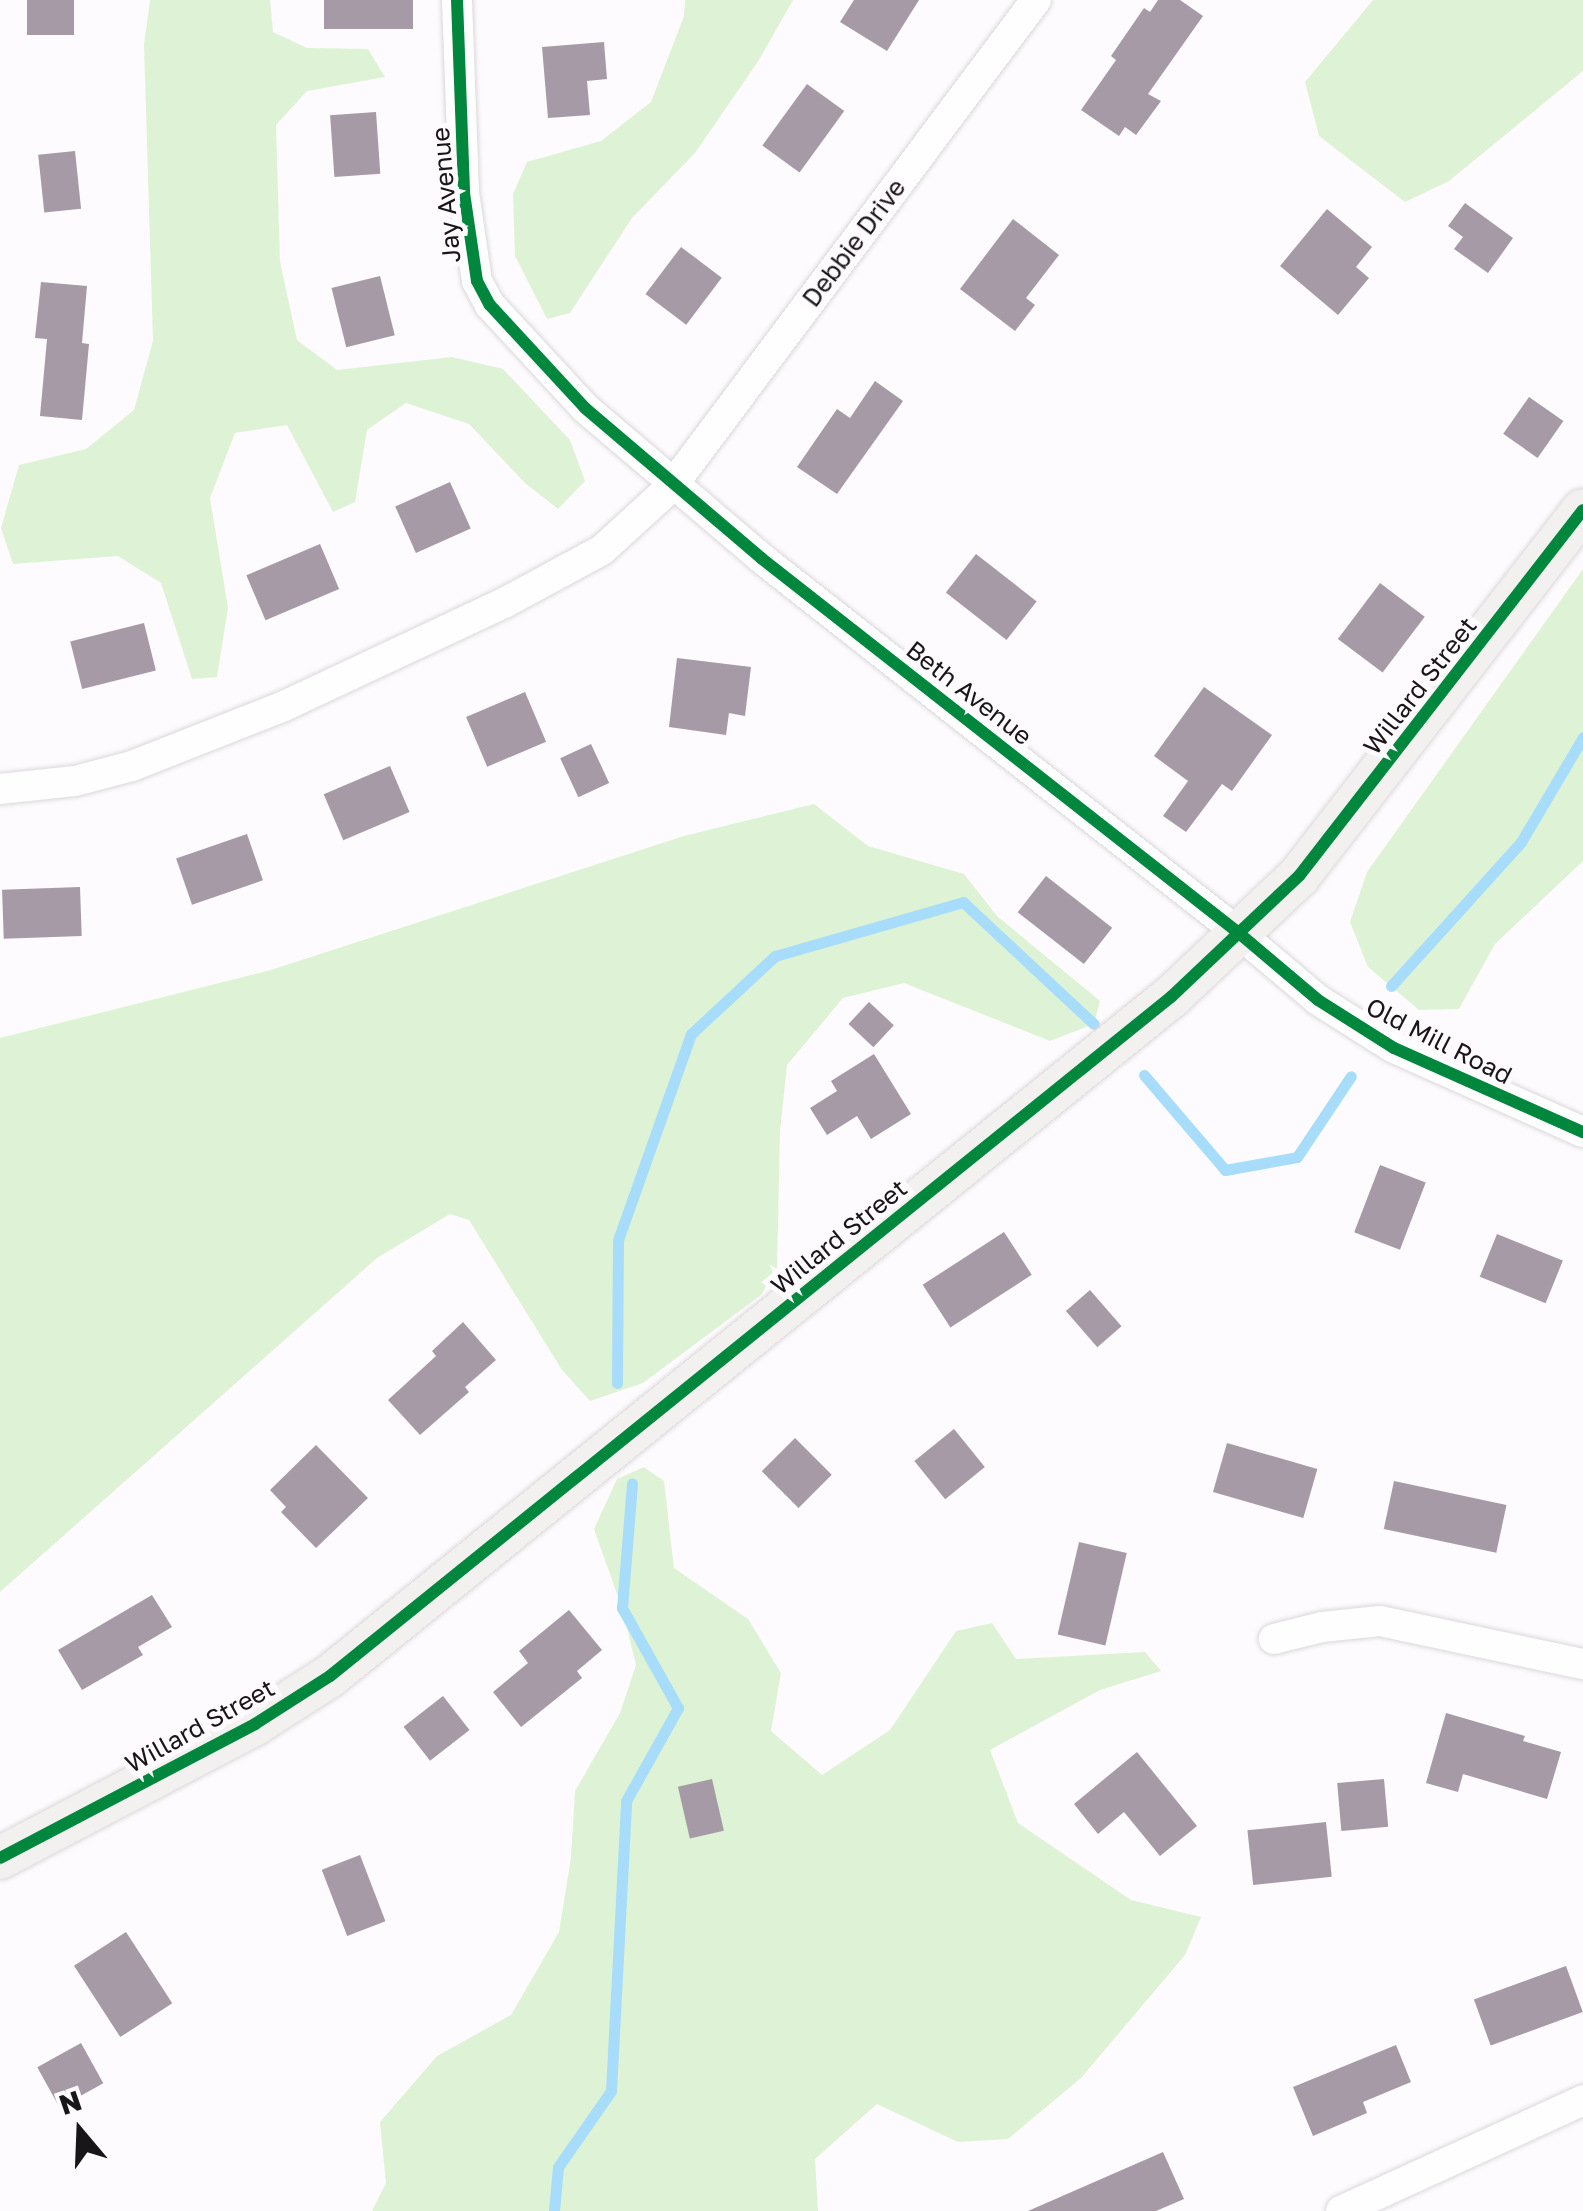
<!DOCTYPE html>
<html>
<head>
<meta charset="utf-8">
<style>
  body { margin:0 }
  #map { position:relative; width:1583px; height:2211px; overflow:hidden; background:#fdfbfd; font-family:"Golos Text",sans-serif }
  div>[style] { position:absolute }
  .green>* { inset:0; background:#def3d5 }
  .stream>* { height:11px; margin:-5.5px; padding:0 5.5px; transform-origin:5.5px; border-radius:5.5px; background:#a7dcfa }
  .building>* { inset:0; background:#a69aa7; transform-origin:0 0 }
  .roads { filter:drop-shadow(0 0 2px #dad8da) drop-shadow(0 0 2px #dad8da) }
  .street>* { height:30px; margin:-15px; padding:0 15px; transform-origin:15px; border-radius:15px; background:#fffeff }
  .secondary>* { height:42px; margin:-21px; padding:0 21px; transform-origin:21px; border-radius:21px; background:#f3f1ef }
  .cycleway>* { height:12px; margin:-6px; padding:0 6px; transform-origin:6px; border-radius:6px; background:#00873e }
  span { translate:-50% -50%; white-space:nowrap; text-align:center; line-height:1.15; -webkit-text-stroke:10px #fefafe; paint-order:stroke }
  .street-label { font-size:25px; color:#181618 }
  .north { position:absolute; left:30px; top:2081px; width:100px; height:100px; -webkit-text-stroke:8px #fefafe; paint-order:stroke; rotate:341deg; font-size:28px; font-weight:700; line-height:40px; text-align:center; color:#181618 }
  .north::after { content:''; display:block; margin:auto; width:35px; height:45px; background:#181618; clip-path:polygon(50% 0,100% 100%,50% 72%,0 100%) }
</style>
</head>
<body>
<div id="map">
  <div class="green">
    <div style="clip-path:polygon(150px 0,270px 0,273px 32px,307px 48px,368px 49px,385px 77px,307px 91px,276px 125px,280px 262px,297px 340px,337px 370px,452px 357px,503px 369px,570px 440px,585px 481px,558px 509px,525px 483px,469px 424px,406px 403px,367px 430px,355px 502px,333px 512px,287px 425px,235px 433px,210px 498px,228px 608px,217px 677px,192px 679px,161px 583px,118px 556px,13px 564px,1px 528px,19px 465px,86px 449px,134px 410px,153px 341px,144px 44px)"></div>
    <div style="clip-path:polygon(685px 0,793px 0,759px 60px,695px 153px,632px 218px,570px 313px,547px 319px,515px 256px,513px 194px,527px 162px,601px 141px,651px 102px,684px 16px)"></div>
    <div style="clip-path:polygon(1373px 0,1583px 0,1583px 71px,1449px 181px,1405px 202px,1319px 136px,1305px 82px)"></div>
    <div style="clip-path:polygon(1583px 569px,1583px 861px,1495px 944px,1459px 1009px,1419px 1010px,1368px 967px,1350px 922px,1367px 872px)"></div>
    <div style="clip-path:polygon(814px 804px,868px 846px,964px 874px,997px 916px,1100px 1001px,1094px 1024px,1050px 1041px,904px 983px,843px 998px,787px 1065px,780px 1131px,777px 1268px,761px 1295px,643px 1383px,590px 1401px,562px 1370px,469px 1220px,450px 1214px,377px 1258px,0 1592px,0 1038px,271px 970px,684px 836px)"></div>
    <div style="clip-path:polygon(644px 1467px,664px 1481px,674px 1568px,748px 1619px,781px 1673px,771px 1731px,822px 1775px,890px 1730px,956px 1631px,992px 1623px,1016px 1659px,1145px 1652px,1161px 1671px,1100px 1690px,990px 1750px,1018px 1823px,1131px 1900px,1201px 1917px,1185px 1955px,1081px 2078px,1008px 2139px,958px 2142px,877px 2104px,815px 2159px,818px 2211px,372px 2211px,386px 2183px,380px 2122px,437px 2056px,511px 2015px,559px 1932px,571px 1857px,575px 1791px,620px 1713px,636px 1665px,622px 1608px,594px 1529px,617px 1479px)"></div>
  </div>
  <div class="stream">
    <div style="left:1391px;top:986px;width:194px;rotate:-47.9deg"></div>
    <div style="left:1521px;top:842px;width:122px;rotate:-59.4deg"></div>
    <div style="left:1144px;top:1075px;width:125px;rotate:49.5deg"></div>
    <div style="left:1225px;top:1170px;width:73px;rotate:-10.2deg"></div>
    <div style="left:1297px;top:1157px;width:97px;rotate:-56.3deg"></div>
    <div style="left:617px;top:1383px;width:143px;rotate:-89.6deg"></div>
    <div style="left:618px;top:1240px;width:219px;rotate:-70.5deg"></div>
    <div style="left:691px;top:1034px;width:115px;rotate:-42.9deg"></div>
    <div style="left:775px;top:956px;width:196px;rotate:-16deg"></div>
    <div style="left:963px;top:902px;width:179px;rotate:43deg"></div>
    <div style="left:554px;top:2211px;width:44px;rotate:-84.8deg"></div>
    <div style="left:558px;top:2167px;width:93px;rotate:-55.1deg"></div>
    <div style="left:611px;top:2091px;width:290px;rotate:-87deg"></div>
    <div style="left:626px;top:1801px;width:107px;rotate:-60.8deg"></div>
    <div style="left:678px;top:1708px;width:115px;rotate:-119.2deg"></div>
    <div style="left:622px;top:1608px;width:125px;rotate:-85.4deg"></div>
  </div>
  <div class="building">
    <div style="left:27px;top:0;width:47px;height:35px"></div>
    <div style="left:324px;top:0;width:89px;height:29px"></div>
    <div style="clip-path:polygon(854px 0,919px 0,887px 51px,840px 22px)"></div>
    <div style="clip-path:polygon(1158px 0,1180px 0,1203px 16px,1148px 94px,1161px 101px,1136px 135px,1125px 127px,1119px 136px,1081px 110px,1116px 60px,1111px 56px,1144px 8px,1150px 12px)"></div>
    <div style="clip-path:polygon(604px 42px,607px 79px,587px 81px,590px 115px,548px 118px,542px 47px)"></div>
    <div style="left:807px;top:84px;width:46px;height:76px;rotate:36deg"></div>
    <div style="left:376px;top:112px;width:62px;height:46px;rotate:86deg"></div>
    <div style="left:75px;top:151px;width:58px;height:37px;rotate:84deg"></div>
    <div style="clip-path:polygon(1465px 203px,1513px 238px,1488px 273px,1454px 249px,1463px 237px,1448px 226px)"></div>
    <div style="clip-path:polygon(1327px 209px,1372px 247px,1356px 267px,1369px 278px,1338px 315px,1280px 266px)"></div>
    <div style="clip-path:polygon(1013px 219px,1059px 255px,1026px 298px,1035px 305px,1015px 331px,960px 289px)"></div>
    <div style="left:681px;top:247px;width:51px;height:59px;rotate:37deg"></div>
    <div style="left:380px;top:276px;width:61px;height:50px;rotate:76deg"></div>
    <div style="clip-path:polygon(41px 282px,87px 286px,82px 343px,89px 344px,82px 420px,40px 416px,47px 339px,35px 338px)"></div>
    <div style="clip-path:polygon(875px 381px,903px 401px,837px 494px,797px 467px,837px 409px,850px 418px)"></div>
    <div style="left:1529px;top:397px;width:42px;height:45px;rotate:35deg"></div>
    <div style="left:450px;top:482px;width:51px;height:60px;rotate:66deg"></div>
    <div style="left:320px;top:544px;width:49px;height:80px;rotate:67deg"></div>
    <div style="left:976px;top:554px;width:77px;height:49px;rotate:38deg"></div>
    <div style="left:1380px;top:583px;width:56px;height:70px;rotate:37deg"></div>
    <div style="left:144px;top:623px;width:49px;height:76px;rotate:76deg"></div>
    <div style="clip-path:polygon(677px 658px,751px 667px,745px 716px,729px 713px,726px 735px,669px 727px)"></div>
    <div style="clip-path:polygon(1204px 687px,1272px 735px,1232px 791px,1222px 784px,1186px 832px,1163px 816px,1188px 781px,1154px 756px)"></div>
    <div style="left:525px;top:692px;width:54px;height:64px;rotate:67deg"></div>
    <div style="left:591px;top:744px;width:43px;height:34px;rotate:65deg"></div>
    <div style="left:390px;top:766px;width:50px;height:72px;rotate:67deg"></div>
    <div style="left:247px;top:834px;width:49px;height:75px;rotate:71deg"></div>
    <div style="left:1046px;top:876px;width:84px;height:46px;rotate:38deg"></div>
    <div style="left:80px;top:887px;width:49px;height:78px;rotate:88deg"></div>
    <div style="left:869px;top:1002px;width:34px;height:30px;rotate:43deg"></div>
    <div style="clip-path:polygon(874px 1054px,911px 1114px,871px 1139px,857px 1116px,827px 1135px,810px 1108px,837px 1091px,831px 1081px)"></div>
    <div style="left:1380px;top:1165px;width:49px;height:72px;rotate:21deg"></div>
    <div style="left:1004px;top:1232px;width:51px;height:97px;rotate:57deg"></div>
    <div style="left:1497px;top:1234px;width:71px;height:46px;rotate:22deg"></div>
    <div style="left:1090px;top:1290px;width:48px;height:32px;rotate:49deg"></div>
    <div style="clip-path:polygon(463px 1322px,496px 1360px,465px 1387px,469px 1392px,420px 1435px,388px 1400px,436px 1356px,432px 1351px)"></div>
    <div style="left:954px;top:1429px;width:49px;height:51px;rotate:51deg"></div>
    <div style="left:795px;top:1438px;width:52px;height:47px;rotate:45deg"></div>
    <div style="left:1227px;top:1443px;width:94px;height:51px;rotate:16deg"></div>
    <div style="clip-path:polygon(316px 1445px,368px 1498px,316px 1548px,281px 1512px,286px 1507px,270px 1490px)"></div>
    <div style="left:1394px;top:1481px;width:115px;height:49px;rotate:12deg"></div>
    <div style="left:1079px;top:1542px;width:49px;height:95px;rotate:13deg"></div>
    <div style="clip-path:polygon(152px 1595px,172px 1627px,138px 1647px,143px 1655px,82px 1690px,58px 1650px)"></div>
    <div style="clip-path:polygon(569px 1610px,602px 1650px,577px 1671px,582px 1678px,521px 1727px,493px 1692px,528px 1663px,519px 1651px)"></div>
    <div style="left:443px;top:1696px;width:43px;height:50px;rotate:52deg"></div>
    <div style="clip-path:polygon(1446px 1713px,1525px 1736px,1523px 1741px,1561px 1752px,1547px 1799px,1463px 1774px,1458px 1792px,1426px 1783px)"></div>
    <div style="clip-path:polygon(1137px 1752px,1197px 1826px,1160px 1856px,1124px 1812px,1098px 1834px,1074px 1804px)"></div>
    <div style="left:712px;top:1779px;width:53px;height:35px;rotate:77deg"></div>
    <div style="left:1384px;top:1779px;width:48px;height:47px;rotate:85deg"></div>
    <div style="left:1326px;top:1822px;width:55px;height:79px;rotate:84deg"></div>
    <div style="left:360px;top:1855px;width:71px;height:41px;rotate:69deg"></div>
    <div style="left:126px;top:1932px;width:85px;height:62px;rotate:57deg"></div>
    <div style="left:1566px;top:1966px;width:49px;height:98px;rotate:70deg"></div>
    <div style="left:81px;top:2043px;width:46px;height:50px;rotate:61deg"></div>
    <div style="clip-path:polygon(1396px 2045px,1411px 2082px,1363px 2102px,1367px 2113px,1313px 2136px,1293px 2087px)"></div>
    <div style="clip-path:polygon(1163px 2152px,1184px 2199px,1156px 2211px,1028px 2211px)"></div>
  </div>
  <div class="roads">
    <div class="street">
      <div style="left:457px;top:0;width:193px;rotate:87.9deg"></div>
      <div style="left:464px;top:193px;width:89px;rotate:81.6deg"></div>
      <div style="left:477px;top:281px;width:27px;rotate:62deg"></div>
      <div style="left:490px;top:305px;width:140px;rotate:47.3deg"></div>
      <div style="left:585px;top:408px;width:231px;rotate:40.4deg"></div>
      <div style="left:761px;top:558px;width:609px;rotate:38.13deg"></div>
      <div style="left:1240px;top:934px;width:102px;rotate:40.2deg"></div>
      <div style="left:1318px;top:1000px;width:90px;rotate:32.3deg"></div>
      <div style="left:1394px;top:1048px;width:207px;rotate:24deg"></div>
      <div style="left:0;top:789px;width:75px;rotate:-6.1deg"></div>
      <div style="left:75px;top:781px;width:59px;rotate:-14.7deg"></div>
      <div style="left:132px;top:766px;width:161px;rotate:-21.5deg"></div>
      <div style="left:282px;top:707px;width:245px;rotate:-25.1deg"></div>
      <div style="left:504px;top:603px;width:111px;rotate:-28.4deg"></div>
      <div style="left:602px;top:550px;width:95px;rotate:-42.4deg"></div>
      <div style="left:672px;top:486px;width:607px;rotate:-53.17deg"></div>
      <div style="left:1274px;top:1639px;width:49px;rotate:-14deg"></div>
      <div style="left:1322px;top:1627px;width:58px;rotate:-5.9deg"></div>
      <div style="left:1380px;top:1621px;width:208px;rotate:12deg"></div>
      <div style="left:1341px;top:2211px;width:266px;rotate:-24.6deg"></div>
    </div>
    <div class="secondary">
      <div style="left:0;top:1858px;width:288px;rotate:-27.7deg"></div>
      <div style="left:255px;top:1724px;width:89px;rotate:-32.6deg"></div>
      <div style="left:330px;top:1676px;width:1081px;rotate:-38.92deg"></div>
      <div style="left:1171px;top:997px;width:176px;rotate:-43.4deg"></div>
      <div style="left:1299px;top:876px;width:463px;rotate:-52.2deg"></div>
    </div>
  </div>
  <div class="cycleway">
    <div style="left:457px;top:0;width:193px;rotate:87.9deg"></div>
    <div style="left:464px;top:193px;width:89px;rotate:81.6deg"></div>
    <div style="left:477px;top:281px;width:27px;rotate:62deg"></div>
    <div style="left:490px;top:305px;width:140px;rotate:47.3deg"></div>
    <div style="left:585px;top:408px;width:231px;rotate:40.4deg"></div>
    <div style="left:761px;top:558px;width:609px;rotate:38.13deg"></div>
    <div style="left:1240px;top:934px;width:102px;rotate:40.2deg"></div>
    <div style="left:1318px;top:1000px;width:90px;rotate:32.3deg"></div>
    <div style="left:1394px;top:1048px;width:207px;rotate:24deg"></div>
    <div style="left:0;top:1858px;width:288px;rotate:-27.7deg"></div>
    <div style="left:255px;top:1724px;width:89px;rotate:-32.6deg"></div>
    <div style="left:330px;top:1676px;width:1081px;rotate:-38.92deg"></div>
    <div style="left:1171px;top:997px;width:176px;rotate:-43.4deg"></div>
    <div style="left:1299px;top:876px;width:463px;rotate:-52.2deg"></div>
  </div>
  <div class="street-label">
    <span style="left:446px;top:195px;rotate:-95deg">Jay Avenue</span>
    <span style="left:854px;top:243px;rotate:-53deg">Debbie Drive</span>
    <span style="left:1420px;top:686px;rotate:-52deg">Willard Street</span>
    <span style="left:969px;top:693px;rotate:38deg">Beth Avenue</span>
    <span style="left:1439px;top:1041px;rotate:27deg">Old Mill Road</span>
    <span style="left:839px;top:1237px;rotate:-39deg">Willard Street</span>
    <span style="left:200px;top:1726px;rotate:-29deg">Willard Street</span>
  </div>
  <div class="north">N</div>
</div>
</body>
</html>
